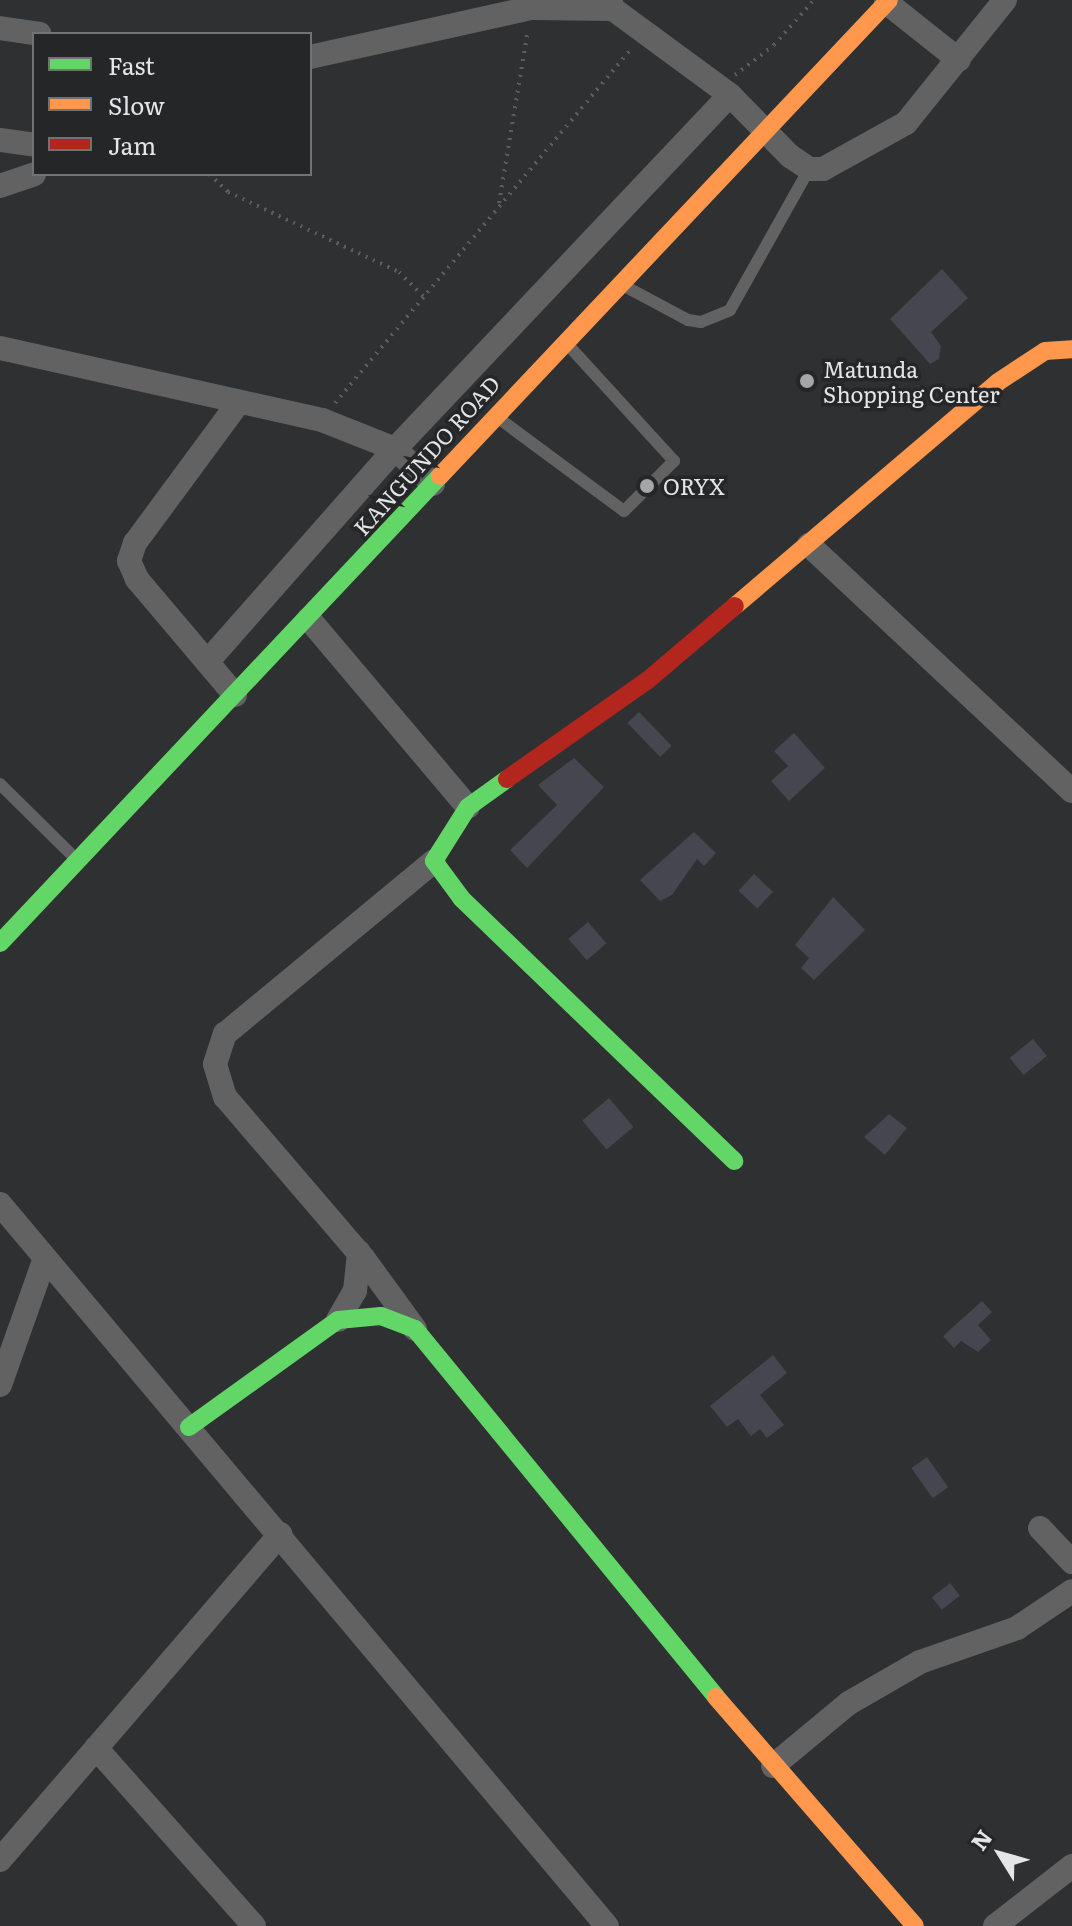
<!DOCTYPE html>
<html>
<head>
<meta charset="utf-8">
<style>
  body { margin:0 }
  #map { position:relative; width:1072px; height:1926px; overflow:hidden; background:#2e3031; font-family:Literata,serif }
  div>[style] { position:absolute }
  .building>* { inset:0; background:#464650; transform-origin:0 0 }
  .path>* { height:4px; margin-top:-2px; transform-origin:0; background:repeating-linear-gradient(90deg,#5e5d5e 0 2px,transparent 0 8px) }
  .lane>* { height:12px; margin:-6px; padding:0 6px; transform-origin:6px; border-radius:6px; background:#626263 }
  .street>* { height:24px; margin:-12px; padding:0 12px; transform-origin:12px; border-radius:12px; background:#626263 }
  .fast>* { height:18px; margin:-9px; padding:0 9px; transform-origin:9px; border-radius:9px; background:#63d668 }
  .slow>* { height:18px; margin:-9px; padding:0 9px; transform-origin:9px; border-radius:9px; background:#ff974d }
  .jam>* { height:18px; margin:-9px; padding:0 9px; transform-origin:9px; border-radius:9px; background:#b3261e }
  .dots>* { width:22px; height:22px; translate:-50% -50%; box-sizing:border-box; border:4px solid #242628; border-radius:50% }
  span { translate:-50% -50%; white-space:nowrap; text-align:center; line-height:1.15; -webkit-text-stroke:7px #242628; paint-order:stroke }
  .poi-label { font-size:22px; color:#e4e5e7 }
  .left { translate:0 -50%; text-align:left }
  .street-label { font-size:22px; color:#e4e5e7 }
  .legend { position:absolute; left:32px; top:32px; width:280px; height:144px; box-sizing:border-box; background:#242628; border:2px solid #717274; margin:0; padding:10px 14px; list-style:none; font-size:24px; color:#e4e5e7 }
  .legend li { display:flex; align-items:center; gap:16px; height:40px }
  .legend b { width:40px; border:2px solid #717274 }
  .north { position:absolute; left:960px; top:1814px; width:80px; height:80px; -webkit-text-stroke:6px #242628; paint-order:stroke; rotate:307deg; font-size:22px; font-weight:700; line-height:32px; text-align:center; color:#e4e5e7 }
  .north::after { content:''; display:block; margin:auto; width:28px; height:36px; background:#e4e5e7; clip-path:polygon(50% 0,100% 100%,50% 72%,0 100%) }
</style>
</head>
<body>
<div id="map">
  <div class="building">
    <div style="clip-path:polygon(942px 269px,968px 298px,931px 332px,941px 346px,939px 359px,930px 364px,890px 319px)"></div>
    <div style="left:639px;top:712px;width:47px;height:16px;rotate:46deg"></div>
    <div style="clip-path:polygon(794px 733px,825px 768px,789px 801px,771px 781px,788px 766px,774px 751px)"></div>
    <div style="clip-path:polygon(574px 758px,604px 787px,527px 868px,510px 850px,557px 805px,538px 785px)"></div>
    <div style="clip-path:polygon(694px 832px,716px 853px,704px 866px,697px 859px,672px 895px,660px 901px,640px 880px)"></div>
    <div style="left:754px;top:874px;width:26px;height:23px;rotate:43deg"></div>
    <div style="clip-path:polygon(833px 897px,865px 930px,814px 980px,801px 968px,809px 958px,795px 945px)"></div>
    <div style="left:588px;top:922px;width:28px;height:26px;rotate:49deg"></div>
    <div style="left:1033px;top:1039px;width:22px;height:30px;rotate:51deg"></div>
    <div style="left:609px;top:1098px;width:38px;height:35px;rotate:50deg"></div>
    <div style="clip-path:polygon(889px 1114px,907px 1128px,885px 1155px,864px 1137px)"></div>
    <div style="clip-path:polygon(982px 1301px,992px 1312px,978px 1325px,991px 1340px,978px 1352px,961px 1341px,954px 1348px,943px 1336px)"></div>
    <div style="clip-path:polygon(773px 1355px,787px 1373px,760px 1395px,784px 1425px,767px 1438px,760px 1429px,751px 1436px,738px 1419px,727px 1427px,710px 1406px)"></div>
    <div style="left:927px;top:1457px;width:37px;height:19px;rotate:55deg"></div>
    <div style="left:950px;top:1583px;width:16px;height:23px;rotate:52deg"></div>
  </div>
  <div class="path">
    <div style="left:735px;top:75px;width:49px;rotate:-37.6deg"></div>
    <div style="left:774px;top:45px;width:60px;rotate:-48.4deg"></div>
    <div style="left:209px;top:174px;width:26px;rotate:43deg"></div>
    <div style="left:228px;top:192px;width:189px;rotate:25.1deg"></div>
    <div style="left:399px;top:272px;width:34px;rotate:45deg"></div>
    <div style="left:499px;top:203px;width:175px;rotate:-80.5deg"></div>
    <div style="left:335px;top:403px;width:463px;rotate:-50.1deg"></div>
  </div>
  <div class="lane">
    <div style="left:628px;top:288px;width:68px;rotate:28.1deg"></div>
    <div style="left:688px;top:320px;width:13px;rotate:9deg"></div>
    <div style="left:701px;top:322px;width:31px;rotate:-22deg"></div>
    <div style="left:730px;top:310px;width:162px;rotate:-60.7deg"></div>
    <div style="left:501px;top:420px;width:153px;rotate:36.5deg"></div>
    <div style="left:624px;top:511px;width:71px;rotate:-45deg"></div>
    <div style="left:674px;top:461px;width:154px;rotate:-132.4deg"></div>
    <div style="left:0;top:784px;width:101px;rotate:44.6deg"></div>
  </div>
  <div class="street">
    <div style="left:886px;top:2px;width:93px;rotate:38.5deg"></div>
    <div style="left:0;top:28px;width:40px;rotate:8.5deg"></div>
    <div style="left:310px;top:57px;width:226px;rotate:-12.5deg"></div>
    <div style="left:531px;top:8px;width:82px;rotate:0.7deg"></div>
    <div style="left:730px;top:95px;width:86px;rotate:45.5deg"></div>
    <div style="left:790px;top:156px;width:23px;rotate:34deg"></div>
    <div style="left:809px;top:169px;width:14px"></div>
    <div style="left:823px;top:169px;width:95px;rotate:-29deg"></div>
    <div style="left:906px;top:123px;width:158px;rotate:-51.2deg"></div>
    <div style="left:0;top:140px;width:34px;rotate:8deg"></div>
    <div style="left:0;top:186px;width:36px;rotate:-19deg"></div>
    <div style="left:0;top:348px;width:330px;rotate:12.6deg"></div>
    <div style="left:322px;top:420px;width:79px;rotate:21.7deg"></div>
    <div style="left:395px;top:449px;width:284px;rotate:131.4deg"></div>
    <div style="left:433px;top:484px;width:52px;rotate:-137.4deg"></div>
    <div style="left:395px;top:449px;width:487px;rotate:-46.6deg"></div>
    <div style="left:730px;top:95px;width:145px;rotate:-143.7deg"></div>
    <div style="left:613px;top:9px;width:9px;rotate:-108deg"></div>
    <div style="left:809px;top:545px;width:360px;rotate:43.1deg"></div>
    <div style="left:309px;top:619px;width:246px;rotate:49.8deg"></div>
    <div style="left:235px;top:695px;width:152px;rotate:-130.2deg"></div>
    <div style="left:137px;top:579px;width:20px;rotate:-114deg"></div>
    <div style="left:129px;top:561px;width:19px;rotate:-72deg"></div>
    <div style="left:135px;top:543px;width:175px;rotate:-53.6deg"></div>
    <div style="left:0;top:1204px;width:943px;rotate:49.95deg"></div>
    <div style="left:338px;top:1320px;width:34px;rotate:-60deg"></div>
    <div style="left:355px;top:1291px;width:39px;rotate:-84deg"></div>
    <div style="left:415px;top:1329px;width:87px;rotate:-126.1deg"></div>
    <div style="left:364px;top:1259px;width:213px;rotate:-130.6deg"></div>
    <div style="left:225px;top:1097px;width:34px;rotate:-107deg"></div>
    <div style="left:215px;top:1064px;width:32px;rotate:-72deg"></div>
    <div style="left:225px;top:1034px;width:271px;rotate:-39.6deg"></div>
    <div style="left:0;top:1385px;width:132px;rotate:-70.5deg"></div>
    <div style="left:1040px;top:1528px;width:47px;rotate:46.7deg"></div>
    <div style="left:96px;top:1748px;width:238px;rotate:48.4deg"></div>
    <div style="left:773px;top:1766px;width:99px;rotate:-39.7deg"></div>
    <div style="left:849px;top:1703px;width:82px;rotate:-30deg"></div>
    <div style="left:920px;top:1662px;width:103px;rotate:-19.3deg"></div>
    <div style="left:1017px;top:1628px;width:66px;rotate:-33.9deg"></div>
    <div style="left:0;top:1860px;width:430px;rotate:-49.3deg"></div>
    <div style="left:995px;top:1926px;width:98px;rotate:-37.9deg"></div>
  </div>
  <div class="fast">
    <div style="left:507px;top:779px;width:48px;rotate:144.3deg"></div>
    <div style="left:468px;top:807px;width:64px;rotate:122.2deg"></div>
    <div style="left:434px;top:861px;width:47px;rotate:53.6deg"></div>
    <div style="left:462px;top:899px;width:378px;rotate:43.9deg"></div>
    <div style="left:0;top:943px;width:642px;rotate:-46.71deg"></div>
    <div style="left:189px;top:1427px;width:183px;rotate:-35.7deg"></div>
    <div style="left:338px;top:1320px;width:43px;rotate:-5.3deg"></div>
    <div style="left:381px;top:1316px;width:36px;rotate:21deg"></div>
    <div style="left:415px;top:1329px;width:475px;rotate:50.7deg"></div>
  </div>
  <div class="slow">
    <div style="left:440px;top:476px;width:654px;rotate:-46.67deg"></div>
    <div style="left:735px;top:606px;width:345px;rotate:-40.4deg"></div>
    <div style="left:998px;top:382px;width:56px;rotate:-33.4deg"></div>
    <div style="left:1045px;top:351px;width:27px;rotate:-4deg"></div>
    <div style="left:716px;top:1697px;width:303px;rotate:49deg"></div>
  </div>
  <div class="jam">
    <div style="left:507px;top:779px;width:172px;rotate:-35.1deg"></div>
    <div style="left:648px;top:680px;width:114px;rotate:-40.4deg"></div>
  </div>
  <div class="dots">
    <div style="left:807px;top:381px;background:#a4a6a7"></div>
    <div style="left:647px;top:486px;background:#a4a6a7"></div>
  </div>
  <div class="poi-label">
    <span class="left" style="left:823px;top:381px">Matunda<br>Shopping Center</span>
    <span class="left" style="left:663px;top:486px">ORYX</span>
  </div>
  <div class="street-label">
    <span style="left:426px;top:455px;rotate:-48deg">KANGUNDO ROAD</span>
  </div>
  <ul class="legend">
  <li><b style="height:10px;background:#63d668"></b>Fast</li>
  <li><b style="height:10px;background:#ff974d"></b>Slow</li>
  <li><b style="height:10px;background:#b3261e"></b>Jam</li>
  </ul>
  <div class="north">N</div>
</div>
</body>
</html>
